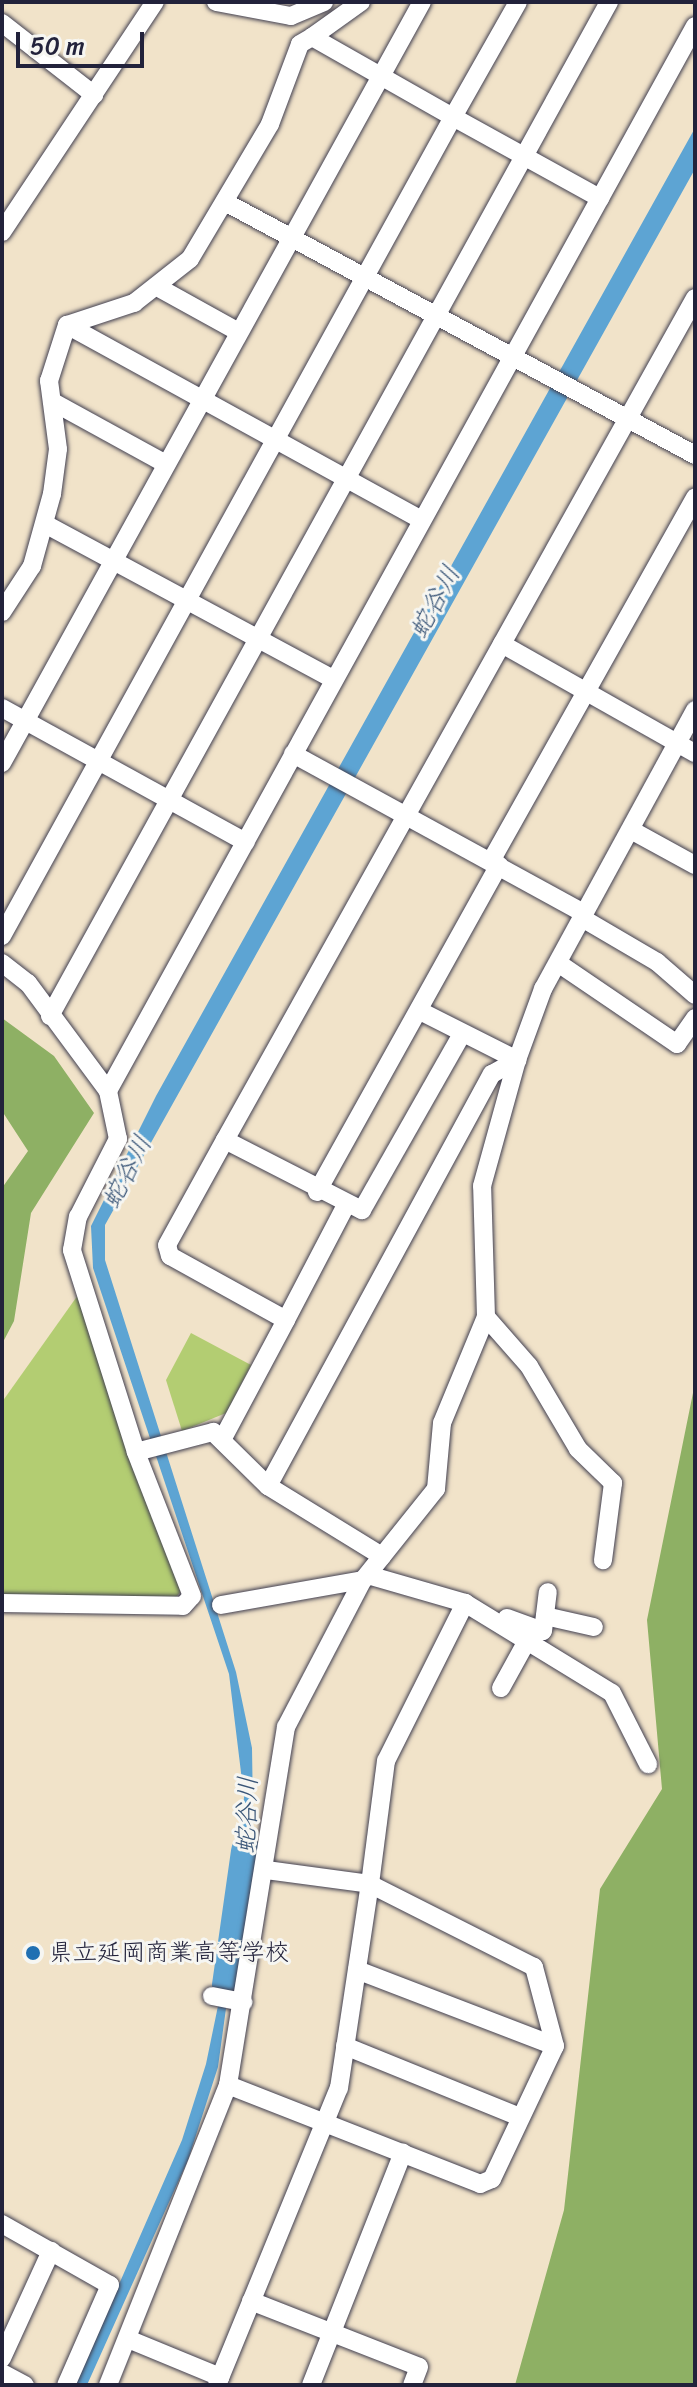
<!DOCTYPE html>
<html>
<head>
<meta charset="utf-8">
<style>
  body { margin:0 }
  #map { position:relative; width:697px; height:2387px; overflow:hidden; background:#f1e3c9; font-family:Sriracha,"Klee One",sans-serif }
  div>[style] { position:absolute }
  .green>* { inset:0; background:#b3cd72 }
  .forest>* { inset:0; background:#8eb064 }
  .water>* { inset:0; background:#5da4d3 }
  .river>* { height:30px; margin:-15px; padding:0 15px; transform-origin:15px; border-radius:15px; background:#5da4d3 }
  .roads { filter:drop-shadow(0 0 2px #413f50) drop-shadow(0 0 2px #413f50) }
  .minor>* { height:18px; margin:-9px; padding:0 9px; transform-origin:9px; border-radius:9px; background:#fff }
  .dots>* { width:22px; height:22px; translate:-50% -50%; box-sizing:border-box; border:4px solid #f6f6f2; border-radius:50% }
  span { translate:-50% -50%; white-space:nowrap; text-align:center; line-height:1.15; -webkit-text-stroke:6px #f6f6f2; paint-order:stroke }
  .poi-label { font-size:24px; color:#22223b }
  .left { translate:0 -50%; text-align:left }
  .water-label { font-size:26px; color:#3a5678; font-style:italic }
  .frame { position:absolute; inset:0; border:4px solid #22223b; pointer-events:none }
  .scale { position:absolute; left:16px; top:32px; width:128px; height:36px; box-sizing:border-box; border:4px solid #22223b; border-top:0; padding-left:10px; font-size:24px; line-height:28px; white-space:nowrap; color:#22223b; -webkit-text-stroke:6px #f6f6f2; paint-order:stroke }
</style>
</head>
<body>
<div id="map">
  <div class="green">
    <div style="clip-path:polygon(78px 1295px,181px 1591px,173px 1601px,2px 1597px,2px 1402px)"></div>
    <div style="clip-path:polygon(191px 1333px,251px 1365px,226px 1413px,182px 1431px,166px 1380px)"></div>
  </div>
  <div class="forest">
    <div style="clip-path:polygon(2px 1018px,54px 1056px,94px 1113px,31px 1213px,14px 1321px,2px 1344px,2px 1188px,28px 1151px,2px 1111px)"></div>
    <div style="clip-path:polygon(695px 1383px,695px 2385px,515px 2385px,564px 2210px,600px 1889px,662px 1789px,647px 1620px)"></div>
  </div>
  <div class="water">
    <div style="clip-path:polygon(695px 128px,695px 169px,105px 1225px,105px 1260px,236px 1672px,252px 1748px,253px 1811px,218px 2067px,188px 2160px,87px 2385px,75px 2385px,182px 2140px,206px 2064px,237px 1914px,244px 1797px,229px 1674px,93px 1268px,91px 1226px,156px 1096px)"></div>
  </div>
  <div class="river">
    <div style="left:227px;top:1985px;width:135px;rotate:-81.9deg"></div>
  </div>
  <div class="roads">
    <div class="minor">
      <div style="left:216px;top:2px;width:76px;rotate:10.6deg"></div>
      <div style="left:291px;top:16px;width:36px;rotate:-23deg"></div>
      <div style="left:361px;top:2px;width:60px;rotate:144.5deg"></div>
      <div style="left:312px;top:37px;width:162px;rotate:29.6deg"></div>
      <div style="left:453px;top:117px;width:132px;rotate:-60.5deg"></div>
      <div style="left:2px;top:23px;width:117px;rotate:38deg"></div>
      <div style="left:225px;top:202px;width:534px;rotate:28.29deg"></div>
      <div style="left:2px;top:232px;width:276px;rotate:-56.4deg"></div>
      <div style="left:161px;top:289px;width:89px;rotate:28.9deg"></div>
      <div style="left:67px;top:325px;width:71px;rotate:-18.2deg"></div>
      <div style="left:134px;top:303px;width:71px;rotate:-38.2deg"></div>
      <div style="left:190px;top:259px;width:157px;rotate:-59.3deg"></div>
      <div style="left:270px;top:124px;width:85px;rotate:-69.4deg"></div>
      <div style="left:300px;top:44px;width:14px;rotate:-30deg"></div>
      <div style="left:53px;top:402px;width:129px;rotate:28.8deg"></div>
      <div style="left:45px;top:524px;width:327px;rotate:28.3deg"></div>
      <div style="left:2px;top:612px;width:55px;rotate:-56.9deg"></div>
      <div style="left:32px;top:566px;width:75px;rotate:-74.5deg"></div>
      <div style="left:52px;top:494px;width:45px;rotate:-82.4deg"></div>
      <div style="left:58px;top:449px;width:69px;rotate:-97.5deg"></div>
      <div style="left:49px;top:381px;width:59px;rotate:-72.2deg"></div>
      <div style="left:67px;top:325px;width:405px;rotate:28.8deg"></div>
      <div style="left:502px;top:644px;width:222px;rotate:29.5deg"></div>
      <div style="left:2px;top:708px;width:278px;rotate:28.8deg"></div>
      <div style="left:293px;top:754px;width:332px;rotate:28.7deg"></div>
      <div style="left:2px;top:763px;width:869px;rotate:-61.11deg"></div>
      <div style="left:631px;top:830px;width:73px;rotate:28.7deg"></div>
      <div style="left:491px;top:861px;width:417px;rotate:-60.7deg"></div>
      <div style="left:582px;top:918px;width:87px;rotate:30.4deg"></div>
      <div style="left:657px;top:962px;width:50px;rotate:41deg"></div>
      <div style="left:2px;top:936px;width:935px;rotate:-61.16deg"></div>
      <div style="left:453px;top:117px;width:168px;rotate:28.9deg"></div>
      <div style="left:2px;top:963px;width:33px;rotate:38deg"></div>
      <div style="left:28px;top:983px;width:134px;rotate:53.5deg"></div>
      <div style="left:108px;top:1091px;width:1216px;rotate:-61.14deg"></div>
      <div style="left:558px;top:963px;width:144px;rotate:34.2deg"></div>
      <div style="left:677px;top:1044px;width:32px;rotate:-55deg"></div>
      <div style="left:420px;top:1011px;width:109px;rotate:26.8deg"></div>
      <div style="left:50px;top:1016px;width:1158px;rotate:-61.13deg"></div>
      <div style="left:225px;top:1140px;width:964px;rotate:-60.83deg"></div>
      <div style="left:317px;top:1192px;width:374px;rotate:-60.9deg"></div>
      <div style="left:345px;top:1207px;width:127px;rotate:117.6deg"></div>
      <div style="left:286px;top:1320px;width:132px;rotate:-151.1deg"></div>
      <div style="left:170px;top:1256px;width:11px;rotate:-105deg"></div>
      <div style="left:167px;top:1245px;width:120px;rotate:-61.1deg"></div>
      <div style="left:225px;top:1140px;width:154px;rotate:27.1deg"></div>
      <div style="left:362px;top:1210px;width:202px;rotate:-60.4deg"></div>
      <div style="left:486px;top:1317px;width:65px;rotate:48.7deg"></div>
      <div style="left:529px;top:1366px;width:96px;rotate:59.4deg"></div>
      <div style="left:578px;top:1449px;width:49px;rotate:44.2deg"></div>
      <div style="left:613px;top:1483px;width:78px;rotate:97.4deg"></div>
      <div style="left:222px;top:1440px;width:136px;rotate:-61.9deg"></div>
      <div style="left:136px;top:1452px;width:80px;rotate:-14.6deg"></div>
      <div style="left:213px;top:1432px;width:77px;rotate:44.5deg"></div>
      <div style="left:268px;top:1486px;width:134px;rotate:31.6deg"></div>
      <div style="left:268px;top:1486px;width:469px;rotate:-61.5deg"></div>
      <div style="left:492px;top:1074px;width:29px;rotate:-29deg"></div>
      <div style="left:2px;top:1603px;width:181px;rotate:0.9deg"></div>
      <div style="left:183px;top:1606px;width:13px;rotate:-48deg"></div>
      <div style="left:192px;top:1596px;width:155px;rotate:-111.3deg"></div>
      <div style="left:136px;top:1452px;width:212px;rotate:-107.6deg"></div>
      <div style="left:72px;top:1250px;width:34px;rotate:-80deg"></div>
      <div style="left:78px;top:1217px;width:88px;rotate:-62.9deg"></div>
      <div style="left:118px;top:1139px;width:49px;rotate:-101.8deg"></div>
      <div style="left:465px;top:1603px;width:172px;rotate:31.5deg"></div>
      <div style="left:612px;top:1693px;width:80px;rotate:63.1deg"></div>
      <div style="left:221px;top:1605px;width:144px;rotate:-10deg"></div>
      <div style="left:545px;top:1616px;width:50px;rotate:12.7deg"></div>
      <div style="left:507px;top:1618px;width:38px;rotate:20deg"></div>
      <div style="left:543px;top:1631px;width:39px;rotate:-83deg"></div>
      <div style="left:501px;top:1688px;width:56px;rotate:-61.1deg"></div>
      <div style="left:357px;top:1970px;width:212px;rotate:21deg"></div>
      <div style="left:212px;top:1996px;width:32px;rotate:11deg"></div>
      <div style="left:345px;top:2046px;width:189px;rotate:22.1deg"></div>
      <div style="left:228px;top:2085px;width:271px;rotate:21.4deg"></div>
      <div style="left:480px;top:2184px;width:13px;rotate:-23deg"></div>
      <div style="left:492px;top:2179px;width:147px;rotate:-64.7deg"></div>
      <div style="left:555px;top:2046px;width:82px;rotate:-104.9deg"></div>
      <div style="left:534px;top:1967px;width:184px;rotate:-153.2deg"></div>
      <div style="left:370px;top:1884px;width:124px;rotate:-82.6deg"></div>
      <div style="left:386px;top:1761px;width:177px;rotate:-63.4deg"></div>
      <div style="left:465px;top:1603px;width:101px;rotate:-163.9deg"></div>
      <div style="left:2px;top:2224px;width:124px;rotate:29.5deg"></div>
      <div style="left:110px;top:2285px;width:109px;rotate:113.7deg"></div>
      <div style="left:251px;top:2301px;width:180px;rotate:21.4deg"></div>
      <div style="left:419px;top:2367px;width:19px;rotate:111deg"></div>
      <div style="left:128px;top:2339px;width:100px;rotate:22.4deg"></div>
      <div style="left:2px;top:2358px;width:118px;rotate:-65.4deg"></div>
      <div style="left:2px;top:2373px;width:26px;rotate:28deg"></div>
      <div style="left:108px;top:2385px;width:323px;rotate:-68.2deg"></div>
      <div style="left:228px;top:2085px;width:363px;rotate:-80.8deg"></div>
      <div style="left:286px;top:1727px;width:166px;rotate:-62.4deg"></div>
      <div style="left:363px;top:1580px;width:117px;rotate:-51.3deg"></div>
      <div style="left:436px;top:1489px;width:66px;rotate:-84.8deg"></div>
      <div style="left:442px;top:1423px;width:115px;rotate:-67.5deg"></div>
      <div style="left:486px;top:1317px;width:131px;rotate:-91.7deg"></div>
      <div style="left:482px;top:1186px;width:131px;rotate:-74.5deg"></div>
      <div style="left:517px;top:1060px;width:76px;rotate:-69.9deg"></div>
      <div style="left:543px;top:989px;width:318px;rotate:-61.4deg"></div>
      <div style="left:217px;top:2385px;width:321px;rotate:-67.7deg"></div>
      <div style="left:339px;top:2088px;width:206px;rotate:-81.4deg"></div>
      <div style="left:370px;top:1884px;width:105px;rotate:-172.3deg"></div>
      <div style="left:311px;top:2385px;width:250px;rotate:-68.4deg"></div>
    </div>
  </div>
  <div class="dots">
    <div style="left:33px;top:1953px;background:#1f6fb2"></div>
  </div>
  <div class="poi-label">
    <span class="left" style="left:49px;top:1953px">県立延岡商業高等学校</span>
  </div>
  <div class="water-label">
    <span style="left:435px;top:602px;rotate:-62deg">蛇谷川</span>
    <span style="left:127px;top:1172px;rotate:-63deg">蛇谷川</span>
    <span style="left:247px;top:1815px;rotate:-88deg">蛇谷川</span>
  </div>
  <div class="frame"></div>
  <div class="scale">50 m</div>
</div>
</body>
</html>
